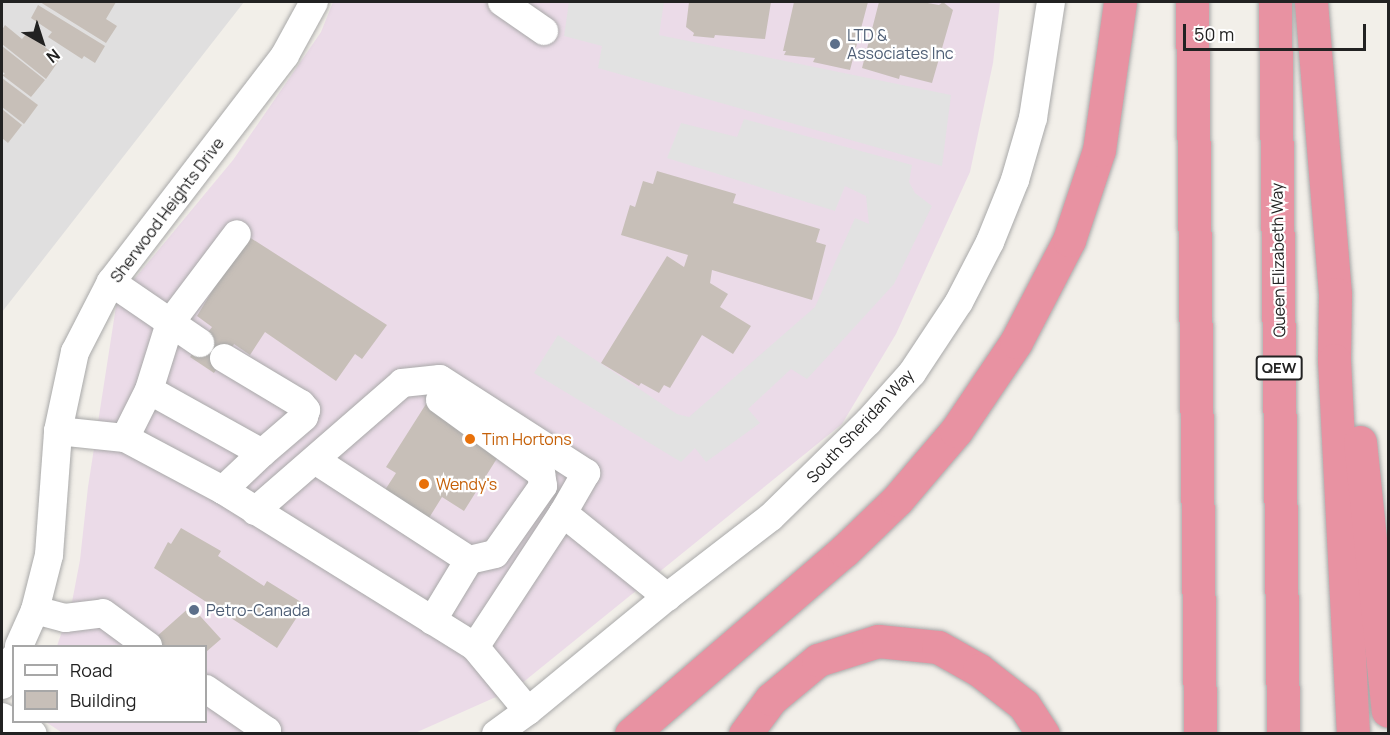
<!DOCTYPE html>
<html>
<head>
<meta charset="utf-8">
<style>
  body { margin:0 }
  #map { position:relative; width:1390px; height:735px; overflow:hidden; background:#f2efe9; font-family:Manrope,sans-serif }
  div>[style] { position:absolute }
  .residential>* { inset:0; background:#e0dfdf }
  .industrial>* { inset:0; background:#ebdbe8 }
  .parking>* { inset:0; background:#e2e2e2 }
  .building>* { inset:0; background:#c7bfb8 }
  .roads { filter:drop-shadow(0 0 2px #a9a9a9) drop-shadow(0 0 2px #a9a9a9) }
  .minor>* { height:28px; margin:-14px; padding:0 14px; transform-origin:14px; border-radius:14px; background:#fff }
  .highway>* { height:33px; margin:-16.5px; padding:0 16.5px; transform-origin:16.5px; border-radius:16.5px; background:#e892a2 }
  .dots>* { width:16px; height:16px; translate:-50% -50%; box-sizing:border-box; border:3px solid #fff; border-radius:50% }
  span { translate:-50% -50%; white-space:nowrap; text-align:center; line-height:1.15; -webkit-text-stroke:4.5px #fff; paint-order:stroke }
  .shield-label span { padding:2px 4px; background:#fff; border:2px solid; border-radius:4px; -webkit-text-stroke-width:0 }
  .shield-label { font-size:15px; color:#222; font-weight:700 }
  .service-label { font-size:16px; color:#4e5e75 }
  .left { translate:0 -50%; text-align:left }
  .street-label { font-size:16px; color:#222 }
  .food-label { font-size:16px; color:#c56008 }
  .frame { position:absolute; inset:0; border:3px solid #222; pointer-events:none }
  .legend { position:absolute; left:12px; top:645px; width:195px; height:78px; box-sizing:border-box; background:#fff; border:2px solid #a7a7a7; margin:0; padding:8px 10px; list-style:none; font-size:18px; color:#222 }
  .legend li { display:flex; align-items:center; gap:12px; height:30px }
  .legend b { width:30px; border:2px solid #a7a7a7 }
  .north { position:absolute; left:12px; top:12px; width:60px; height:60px; -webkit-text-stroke:4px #fff; paint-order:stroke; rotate:141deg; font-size:16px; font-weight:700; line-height:24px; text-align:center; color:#222 }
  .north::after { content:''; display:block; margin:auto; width:21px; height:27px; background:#222; clip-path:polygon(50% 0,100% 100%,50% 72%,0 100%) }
  .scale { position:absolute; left:1183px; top:24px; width:183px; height:27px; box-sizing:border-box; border:3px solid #222; border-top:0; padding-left:8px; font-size:18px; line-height:21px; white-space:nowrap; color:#222; -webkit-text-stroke:4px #fff; paint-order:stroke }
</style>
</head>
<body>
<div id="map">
  <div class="residential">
    <div style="clip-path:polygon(2px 2px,244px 2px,2px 312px)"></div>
  </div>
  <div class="industrial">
    <div style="clip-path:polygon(333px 2px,1000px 2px,993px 63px,970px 172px,896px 334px,842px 424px,516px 688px,415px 733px,64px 734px,46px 722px,206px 722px,206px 646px,57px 646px,72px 602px,80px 560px,88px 487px,117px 300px,233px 160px,321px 32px)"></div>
  </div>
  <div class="parking">
    <div style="clip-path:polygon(569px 2px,664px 2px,659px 35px,951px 95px,942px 166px,598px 68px,602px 46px,564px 36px)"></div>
    <div style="clip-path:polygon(744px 119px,912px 165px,909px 182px,915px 193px,932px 206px,894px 284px,807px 379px,791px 369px,748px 409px,760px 423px,706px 462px,695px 448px,681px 462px,534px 373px,558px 335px,677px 414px,689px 417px,815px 307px,855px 218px,869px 224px,866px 196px,845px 186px,835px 211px,667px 158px,681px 123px,737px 137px)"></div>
  </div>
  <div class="building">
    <div style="clip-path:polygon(40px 2px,116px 2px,106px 19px,117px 26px,106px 43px)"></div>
    <div style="clip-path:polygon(689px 2px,771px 2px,765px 39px,715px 35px,714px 38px,693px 36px,694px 33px,686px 27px)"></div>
    <div style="clip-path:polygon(794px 2px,868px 2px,850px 70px,813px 62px,815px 58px,784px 55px,786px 51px,783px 51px)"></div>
    <div style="clip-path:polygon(879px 2px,922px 2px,939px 5px,943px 2px,953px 10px,932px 83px,900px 75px,899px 79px,862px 68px)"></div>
    <div style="clip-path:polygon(38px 5px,105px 46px,95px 63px,84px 56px,82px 59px,48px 37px,52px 32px,31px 18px)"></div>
    <div style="clip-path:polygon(5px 25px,22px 39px,27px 33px,60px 59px,46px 79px,2px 44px,2px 30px)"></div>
    <div style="clip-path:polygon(2px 46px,45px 80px,31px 97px,2px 75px,5px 74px,2px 71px)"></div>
    <div style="clip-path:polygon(2px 78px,38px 105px,24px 124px,2px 107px)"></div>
    <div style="clip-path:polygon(2px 109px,22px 125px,8px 143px,2px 138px)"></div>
    <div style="clip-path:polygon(657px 171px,736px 194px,733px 203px,820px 229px,816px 242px,826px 245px,812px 300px,712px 270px,710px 283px,728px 294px,720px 307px,751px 326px,733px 354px,702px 335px,670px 388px,664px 385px,659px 393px,641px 383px,639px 386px,601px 363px,667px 256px,684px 267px,688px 255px,621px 235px,630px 205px,635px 207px,643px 181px,653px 184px)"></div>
    <div style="clip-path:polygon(246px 235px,387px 325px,362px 359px,355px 354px,336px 381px,265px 332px,250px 355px,234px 344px,214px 373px,190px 357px,212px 327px,197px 316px)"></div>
    <div style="clip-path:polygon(426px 404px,501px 452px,464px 511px,442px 497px,429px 518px,385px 490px,396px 473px,386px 467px)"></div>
    <div style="clip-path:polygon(181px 528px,221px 551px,218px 556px,264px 586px,267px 581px,301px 602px,293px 615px,297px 617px,277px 648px,154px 568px,168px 542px,171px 544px)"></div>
    <div style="clip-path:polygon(191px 606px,221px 639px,206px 652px,206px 646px,146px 646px)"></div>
  </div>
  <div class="roads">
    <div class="minor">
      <div style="left:502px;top:2px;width:51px;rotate:34.6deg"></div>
      <div style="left:111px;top:282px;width:108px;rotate:34.4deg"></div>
      <div style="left:224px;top:358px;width:90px;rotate:30.9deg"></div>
      <div style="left:301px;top:404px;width:8px;rotate:50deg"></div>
      <div style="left:306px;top:410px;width:7px;rotate:106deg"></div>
      <div style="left:304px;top:417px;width:55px;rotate:139.4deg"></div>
      <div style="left:440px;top:400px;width:125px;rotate:35.9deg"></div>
      <div style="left:541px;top:473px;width:13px;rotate:81deg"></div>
      <div style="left:543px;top:486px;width:83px;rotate:125.2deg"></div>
      <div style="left:495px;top:554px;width:27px;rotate:167deg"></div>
      <div style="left:58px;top:431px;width:67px;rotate:6deg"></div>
      <div style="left:125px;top:438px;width:111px;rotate:28deg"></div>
      <div style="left:223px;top:490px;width:297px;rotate:31.9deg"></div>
      <div style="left:125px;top:438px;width:54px;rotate:-63.4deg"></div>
      <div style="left:315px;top:460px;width:184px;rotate:33deg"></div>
      <div style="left:469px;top:560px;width:71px;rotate:121.2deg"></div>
      <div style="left:223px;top:490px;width:54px;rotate:-43.5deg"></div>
      <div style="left:262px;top:453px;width:129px;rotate:-150.9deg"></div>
      <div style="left:149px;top:390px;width:70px;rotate:-72.6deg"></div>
      <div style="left:170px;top:323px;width:111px;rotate:-53deg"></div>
      <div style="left:255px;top:511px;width:195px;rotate:-41deg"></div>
      <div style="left:402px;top:383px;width:38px;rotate:-6deg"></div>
      <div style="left:440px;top:379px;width:174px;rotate:32.8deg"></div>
      <div style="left:586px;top:473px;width:46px;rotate:119.9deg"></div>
      <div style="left:35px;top:610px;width:31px;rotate:15deg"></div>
      <div style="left:65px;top:618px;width:38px;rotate:-7deg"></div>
      <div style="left:103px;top:613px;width:56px;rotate:36.3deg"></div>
      <div style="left:19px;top:646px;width:39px;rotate:-66deg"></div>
      <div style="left:35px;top:610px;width:57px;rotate:-75.7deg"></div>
      <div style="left:49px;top:555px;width:124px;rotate:-85.8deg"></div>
      <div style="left:58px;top:431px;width:81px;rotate:-77.9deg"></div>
      <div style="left:75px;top:352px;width:79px;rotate:-62.8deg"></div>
      <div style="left:111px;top:282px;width:286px;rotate:-52.5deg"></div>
      <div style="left:285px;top:55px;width:60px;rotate:-61.3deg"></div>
      <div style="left:2px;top:685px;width:30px;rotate:-66deg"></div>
      <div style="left:206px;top:689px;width:74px;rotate:34.5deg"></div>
      <div style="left:267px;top:731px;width:3px;rotate:90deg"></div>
      <div style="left:528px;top:711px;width:83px;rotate:-129.6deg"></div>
      <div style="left:475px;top:647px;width:160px;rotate:-56.7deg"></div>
      <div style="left:563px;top:513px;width:134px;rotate:38.9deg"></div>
      <div style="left:2px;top:717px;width:35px;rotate:29deg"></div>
      <div style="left:496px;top:734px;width:39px;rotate:-36deg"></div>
      <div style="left:528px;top:711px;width:180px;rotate:-39.4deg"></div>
      <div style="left:667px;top:597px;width:131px;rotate:-37.6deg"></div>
      <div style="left:771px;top:517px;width:136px;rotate:-44.4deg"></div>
      <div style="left:868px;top:422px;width:66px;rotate:-48.1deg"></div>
      <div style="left:912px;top:373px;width:85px;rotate:-56.5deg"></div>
      <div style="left:959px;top:302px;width:68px;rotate:-62.7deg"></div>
      <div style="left:990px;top:242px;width:67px;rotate:-68deg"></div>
      <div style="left:1015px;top:180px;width:65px;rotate:-73.8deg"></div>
      <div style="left:1033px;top:118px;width:117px;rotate:-81.2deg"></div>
    </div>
    <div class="highway">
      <div style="left:1192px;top:2px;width:732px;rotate:89.37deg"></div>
      <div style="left:1275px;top:2px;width:732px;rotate:89.37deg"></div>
      <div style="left:1311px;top:2px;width:293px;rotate:85.3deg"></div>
      <div style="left:1335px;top:294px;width:66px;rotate:90.9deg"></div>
      <div style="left:1334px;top:360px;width:374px;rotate:87.1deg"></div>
      <div style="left:1360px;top:442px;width:270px;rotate:84.1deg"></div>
      <div style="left:631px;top:734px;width:281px;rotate:-40.7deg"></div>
      <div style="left:844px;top:551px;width:74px;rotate:-43.9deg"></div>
      <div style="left:897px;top:500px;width:91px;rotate:-49.5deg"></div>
      <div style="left:956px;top:431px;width:107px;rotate:-56deg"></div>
      <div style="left:1016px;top:342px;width:115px;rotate:-62.5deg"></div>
      <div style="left:1069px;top:240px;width:95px;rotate:-71.6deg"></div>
      <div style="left:1099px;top:150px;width:149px;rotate:-81.9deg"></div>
      <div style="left:745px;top:734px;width:44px;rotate:-53.4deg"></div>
      <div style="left:771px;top:699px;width:61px;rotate:-39.7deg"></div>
      <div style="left:818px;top:660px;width:63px;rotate:-17.6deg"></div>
      <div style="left:878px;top:641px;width:60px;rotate:5.7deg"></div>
      <div style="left:938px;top:647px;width:47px;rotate:29.3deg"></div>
      <div style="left:979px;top:670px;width:57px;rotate:37.9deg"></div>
      <div style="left:1024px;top:705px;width:35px;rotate:57deg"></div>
    </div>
  </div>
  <div class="dots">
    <div style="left:835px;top:44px;background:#5c6f8a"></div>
    <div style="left:470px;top:439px;background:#e8710a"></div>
    <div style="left:424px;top:484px;background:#e8710a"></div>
    <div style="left:194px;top:610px;background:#5c6f8a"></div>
  </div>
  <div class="shield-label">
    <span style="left:1279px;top:368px">QEW</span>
  </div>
  <div class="service-label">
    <span class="left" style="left:847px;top:44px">LTD &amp;<br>Associates Inc</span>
    <span class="left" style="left:206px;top:610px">Petro-Canada</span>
  </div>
  <div class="street-label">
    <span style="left:167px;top:210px;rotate:-53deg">Sherwood Heights Drive</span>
    <span style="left:1278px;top:260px;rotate:-91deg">Queen Elizabeth Way</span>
    <span style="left:860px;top:426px;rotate:-47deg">South Sheridan Way</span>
  </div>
  <div class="food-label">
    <span class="left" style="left:482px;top:439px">Tim Hortons</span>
    <span class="left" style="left:436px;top:484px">Wendy's</span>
  </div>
  <div class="frame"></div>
  <ul class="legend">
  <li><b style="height:8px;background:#fff"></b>Road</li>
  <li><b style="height:16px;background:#c7bfb8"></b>Building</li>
  </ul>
  <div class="north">N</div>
  <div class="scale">50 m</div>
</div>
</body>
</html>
